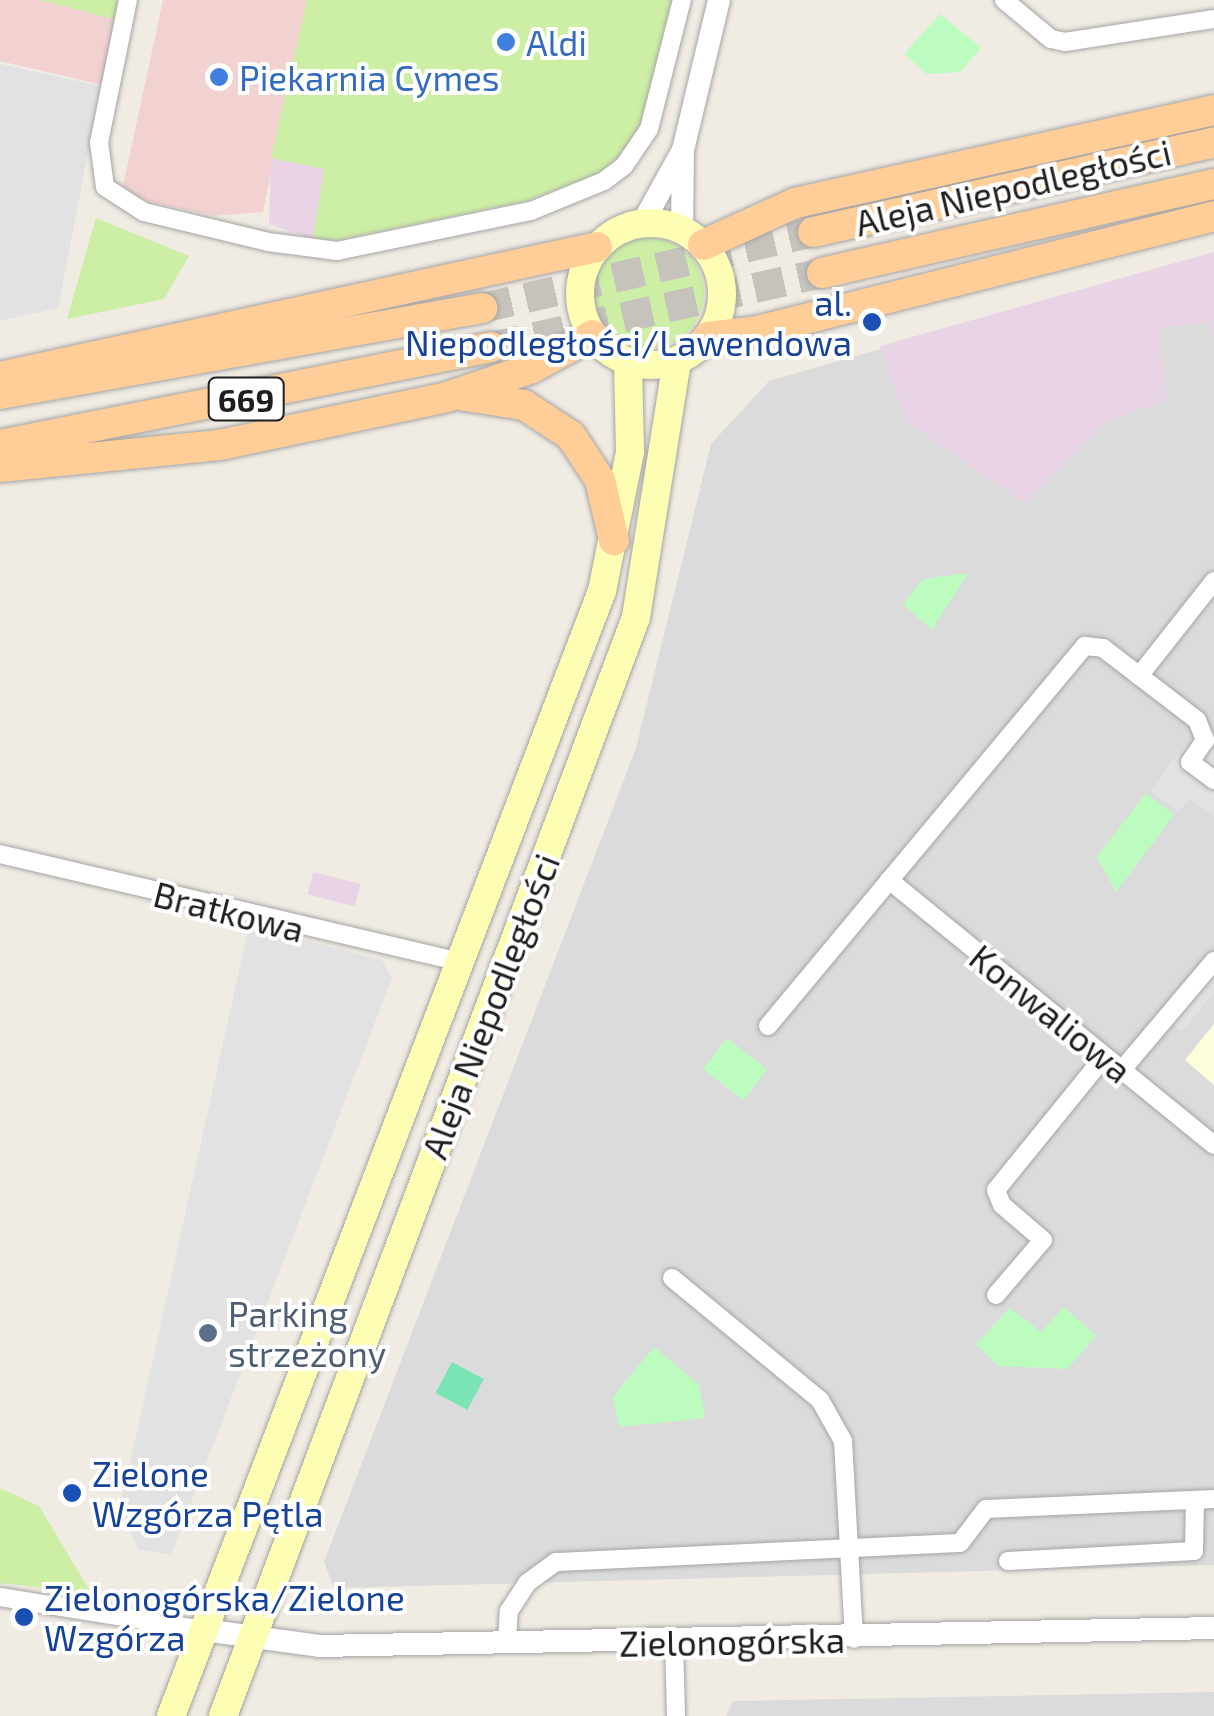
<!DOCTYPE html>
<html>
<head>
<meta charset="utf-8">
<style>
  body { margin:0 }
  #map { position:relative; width:1214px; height:1716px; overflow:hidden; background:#f0ebe3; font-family:"Exo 2",sans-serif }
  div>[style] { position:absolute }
  .residential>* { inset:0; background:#dcdbdb }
  .commercial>* { inset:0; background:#f2d1d1 }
  .industrial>* { inset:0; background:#e9d4e6; transform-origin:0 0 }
  .education>* { inset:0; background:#fffedc }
  .grass>* { inset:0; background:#cceea5 }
  .round { border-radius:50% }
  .park>* { inset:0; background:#bcfdbf; transform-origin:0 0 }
  .pitch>* { inset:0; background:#7be4b7; transform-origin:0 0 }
  .parking>* { inset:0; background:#e2e2e2 }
  .primary-tunnel>* { height:30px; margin-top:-15px; transform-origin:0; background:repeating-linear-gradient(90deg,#c6c2bc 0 30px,transparent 0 45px) }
  .roads { filter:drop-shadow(0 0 2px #a5a5a5) drop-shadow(0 0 2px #a5a5a5) }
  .minor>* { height:18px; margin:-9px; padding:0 9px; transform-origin:9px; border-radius:9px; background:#fff }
  .tertiary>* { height:22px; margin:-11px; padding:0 11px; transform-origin:11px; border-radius:11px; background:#fff }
  .secondary>* { height:28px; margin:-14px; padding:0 14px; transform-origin:14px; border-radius:14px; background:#fdfeb3 }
  .secondary>.ring { margin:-14px; padding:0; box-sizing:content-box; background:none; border:28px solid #fdfeb3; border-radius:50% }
  .primary>* { height:30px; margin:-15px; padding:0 15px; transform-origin:15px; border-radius:15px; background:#ffce98 }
  .dots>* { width:28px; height:28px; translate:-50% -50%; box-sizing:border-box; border:5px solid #fff; border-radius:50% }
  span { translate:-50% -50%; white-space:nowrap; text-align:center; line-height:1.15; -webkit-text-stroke:8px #fff; paint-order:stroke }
  .shield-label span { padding:2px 8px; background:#fff; border:2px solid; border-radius:8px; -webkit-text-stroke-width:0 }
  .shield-label { font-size:32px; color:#1e1e1e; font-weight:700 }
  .shop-label { font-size:35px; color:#366cbe }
  .left { translate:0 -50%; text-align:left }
  .street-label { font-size:35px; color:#1e1e1e }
  .transit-label { font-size:35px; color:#164399 }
  .right { translate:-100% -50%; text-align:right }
  .service-label { font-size:35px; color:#4e5e75 }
</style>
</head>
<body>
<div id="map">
  <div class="residential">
    <div style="clip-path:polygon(1214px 254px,1214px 1565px,334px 1588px,324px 1562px,636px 748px,711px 444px,769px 381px)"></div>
    <div style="clip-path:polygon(1214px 1692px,1214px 1716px,726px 1716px,733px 1701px)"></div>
  </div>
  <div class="commercial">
    <div style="clip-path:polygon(0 0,41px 0,117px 20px,103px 85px,0 61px)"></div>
    <div style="clip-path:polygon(163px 0,307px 0,263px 212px,213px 216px,131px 197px,123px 186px)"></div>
  </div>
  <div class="industrial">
    <div style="clip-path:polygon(271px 158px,325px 169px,313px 239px,269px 224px)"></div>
    <div style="clip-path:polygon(1214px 252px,1214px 337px,1208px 322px,1159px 328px,1167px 400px,1106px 422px,1025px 503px,906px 421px,880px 346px)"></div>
    <div style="left:313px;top:872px;width:49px;height:23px;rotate:14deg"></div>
  </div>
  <div class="education">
    <div style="clip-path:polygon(1214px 1024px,1214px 1085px,1185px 1060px)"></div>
  </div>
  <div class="grass">
    <div style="clip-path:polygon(41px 0,121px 0,117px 20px)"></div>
    <div style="clip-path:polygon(307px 0,672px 0,641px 127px,630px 147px,599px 174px,526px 201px,338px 240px,313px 239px,324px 169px,271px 158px)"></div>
    <div style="clip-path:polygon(96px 218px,189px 256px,164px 299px,67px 319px)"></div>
    <div class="round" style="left:594px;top:238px;width:110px;height:110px"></div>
    <div style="clip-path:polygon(0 1488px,39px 1506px,91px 1593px,0 1583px)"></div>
  </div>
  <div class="park">
    <div style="clip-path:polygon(940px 14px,981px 48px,960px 72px,927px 74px,904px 54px)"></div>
    <div style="clip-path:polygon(968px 573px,932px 630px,903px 604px,923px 579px)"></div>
    <div style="clip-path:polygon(1146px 793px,1174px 815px,1116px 892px,1097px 857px)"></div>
    <div style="left:727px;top:1038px;width:51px;height:39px;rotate:38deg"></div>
    <div style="clip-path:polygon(1064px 1307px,1096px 1336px,1067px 1369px,998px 1366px,976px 1344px,1010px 1308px,1041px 1332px)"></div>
    <div style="clip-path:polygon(654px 1347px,699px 1385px,705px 1418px,619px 1427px,613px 1397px)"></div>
  </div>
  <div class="pitch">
    <div style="left:452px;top:1362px;width:36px;height:35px;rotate:28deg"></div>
  </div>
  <div class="parking">
    <div style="clip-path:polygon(0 64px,101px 86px,58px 308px,0 321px)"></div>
    <div style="clip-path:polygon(1193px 734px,1214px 750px,1214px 817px,1190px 799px,1179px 812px,1150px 791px)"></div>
    <div style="clip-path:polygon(249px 926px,382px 960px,392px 978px,171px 1555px,138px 1549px,120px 1508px)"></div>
    <div style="clip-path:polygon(1214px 970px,1214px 993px,1182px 1031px,1171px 1022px)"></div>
  </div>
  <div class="primary-tunnel">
    <div style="left:482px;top:308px;width:340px;rotate:-12.9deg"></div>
    <div style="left:491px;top:347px;width:339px;rotate:-12.6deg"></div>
  </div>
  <div class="roads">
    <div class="minor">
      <div style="left:128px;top:0;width:145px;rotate:101.5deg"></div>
      <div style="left:99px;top:142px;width:45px;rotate:82.4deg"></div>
      <div style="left:105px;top:187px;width:46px;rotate:32.7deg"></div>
      <div style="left:144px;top:212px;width:128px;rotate:13.6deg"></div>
      <div style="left:268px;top:242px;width:70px;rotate:7.4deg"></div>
      <div style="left:337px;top:251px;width:198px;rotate:-11.7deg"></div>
      <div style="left:531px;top:211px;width:79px;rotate:-22.3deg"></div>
      <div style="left:604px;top:181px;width:25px;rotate:-37deg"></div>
      <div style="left:624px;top:166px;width:45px;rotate:-56deg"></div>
      <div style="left:649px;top:129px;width:133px;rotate:-75.7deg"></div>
      <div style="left:1004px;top:0;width:61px;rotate:39.7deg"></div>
      <div style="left:1051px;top:39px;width:14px;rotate:12deg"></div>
      <div style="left:1065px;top:42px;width:151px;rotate:-8.8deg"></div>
      <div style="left:1139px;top:676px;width:121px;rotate:-51.7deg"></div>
      <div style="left:0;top:854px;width:472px;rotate:13.2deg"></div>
      <div style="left:889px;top:880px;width:419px;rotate:39.2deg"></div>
      <div style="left:768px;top:1026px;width:495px;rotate:-50.2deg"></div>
      <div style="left:1085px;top:646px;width:18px;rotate:6deg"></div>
      <div style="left:1103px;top:648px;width:118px;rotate:37.5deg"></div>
      <div style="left:1197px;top:720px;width:22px;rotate:68deg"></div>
      <div style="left:1205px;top:740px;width:27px;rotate:124deg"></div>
      <div style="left:1190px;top:762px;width:30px;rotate:37deg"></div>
      <div style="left:1121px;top:1071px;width:144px;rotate:-49.8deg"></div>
      <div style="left:672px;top:1278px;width:192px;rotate:39.5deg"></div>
      <div style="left:820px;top:1400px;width:47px;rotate:60.7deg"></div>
      <div style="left:843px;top:1441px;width:198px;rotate:86.8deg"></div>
      <div style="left:996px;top:1295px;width:72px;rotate:-49.5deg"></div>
      <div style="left:1043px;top:1240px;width:54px;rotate:-139.5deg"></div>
      <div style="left:1002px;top:1205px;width:16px;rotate:-112deg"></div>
      <div style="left:996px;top:1190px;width:171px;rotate:-50.9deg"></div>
      <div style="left:1008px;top:1561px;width:186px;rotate:-3.1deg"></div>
      <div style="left:1194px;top:1551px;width:51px;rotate:-88.9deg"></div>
      <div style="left:0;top:1597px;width:207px;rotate:9.2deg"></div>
      <div style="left:674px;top:1643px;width:73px;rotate:88.4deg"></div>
      <div style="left:507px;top:1644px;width:33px;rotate:-87deg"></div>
      <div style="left:509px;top:1611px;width:33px;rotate:-57deg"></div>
      <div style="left:527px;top:1583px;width:36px;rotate:-36deg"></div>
      <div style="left:556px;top:1562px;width:404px;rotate:-2.7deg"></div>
      <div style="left:960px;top:1543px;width:43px;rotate:-52.6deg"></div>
      <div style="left:986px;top:1509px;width:228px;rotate:-2.5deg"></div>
    </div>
    <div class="tertiary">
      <div style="left:642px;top:224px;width:85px;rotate:-61deg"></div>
      <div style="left:683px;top:150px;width:154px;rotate:-76.5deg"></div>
      <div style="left:682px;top:230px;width:80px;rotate:-89.3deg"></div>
      <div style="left:204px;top:1630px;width:116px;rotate:7.9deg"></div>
      <div style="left:319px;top:1646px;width:895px;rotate:-1.15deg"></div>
    </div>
    <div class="secondary">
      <div class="ring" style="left:580px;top:223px;width:114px;height:114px"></div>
      <div style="left:171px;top:1716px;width:1205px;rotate:-69.04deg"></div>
      <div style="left:602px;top:591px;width:142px;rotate:-78.6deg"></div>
      <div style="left:630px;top:452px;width:90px;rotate:-91.3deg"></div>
      <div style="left:223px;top:1716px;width:1174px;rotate:-69.4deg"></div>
      <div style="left:636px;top:617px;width:260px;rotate:-80.9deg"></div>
    </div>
    <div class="primary">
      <div style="left:813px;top:232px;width:411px;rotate:-12.6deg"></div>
      <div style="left:703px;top:245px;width:101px;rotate:-24.5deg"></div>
      <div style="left:795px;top:203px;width:429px;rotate:-12.5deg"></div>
      <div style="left:822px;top:273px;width:402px;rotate:-12.8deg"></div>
      <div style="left:708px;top:337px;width:49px;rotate:-7deg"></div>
      <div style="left:757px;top:331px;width:471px;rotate:-14.1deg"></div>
      <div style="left:0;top:377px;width:611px;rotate:-12.28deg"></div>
      <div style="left:0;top:394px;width:490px;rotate:-10.1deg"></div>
      <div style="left:465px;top:396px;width:60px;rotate:8.7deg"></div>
      <div style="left:524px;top:405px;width:56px;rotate:33.4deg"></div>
      <div style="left:571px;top:436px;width:53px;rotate:56.6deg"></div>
      <div style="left:600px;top:480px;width:62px;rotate:76.9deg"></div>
      <div style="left:0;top:445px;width:501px;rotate:-11.29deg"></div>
      <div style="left:0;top:467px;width:221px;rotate:-5.7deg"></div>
      <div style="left:220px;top:445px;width:232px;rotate:-11.9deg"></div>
      <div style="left:447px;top:397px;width:90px;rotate:-18.8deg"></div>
      <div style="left:532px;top:368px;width:69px;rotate:-28.4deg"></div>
    </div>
  </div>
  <div class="dots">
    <div style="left:506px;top:42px;background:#3f7fe0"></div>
    <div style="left:219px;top:77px;background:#3f7fe0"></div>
    <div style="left:872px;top:322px;background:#1a4fb4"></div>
    <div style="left:208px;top:1333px;background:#5c6f8a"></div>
    <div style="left:72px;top:1493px;background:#1a4fb4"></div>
    <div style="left:24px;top:1617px;background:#1a4fb4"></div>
  </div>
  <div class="shield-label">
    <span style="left:246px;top:399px">669</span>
  </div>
  <div class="shop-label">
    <span class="left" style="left:526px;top:42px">Aldi</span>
    <span class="left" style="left:239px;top:77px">Piekarnia Cymes</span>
  </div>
  <div class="street-label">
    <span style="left:1013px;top:187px;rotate:-13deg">Aleja Niepodległości</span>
    <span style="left:229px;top:911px;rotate:14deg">Bratkowa</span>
    <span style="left:490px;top:1006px;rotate:-69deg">Aleja Niepodległości</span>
    <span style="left:1051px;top:1013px;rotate:39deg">Konwaliowa</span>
    <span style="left:732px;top:1641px;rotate:-1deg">Zielonogórska</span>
  </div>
  <div class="transit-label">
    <span class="right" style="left:852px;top:322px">al.<br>Niepodległości/Lawendowa</span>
    <span class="left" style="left:92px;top:1493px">Zielone<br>Wzgórza Pętla</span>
    <span class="left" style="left:44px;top:1617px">Zielonogórska/Zielone<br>Wzgórza</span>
  </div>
  <div class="service-label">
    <span class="left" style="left:228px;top:1333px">Parking<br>strzeżony</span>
  </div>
</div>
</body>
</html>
